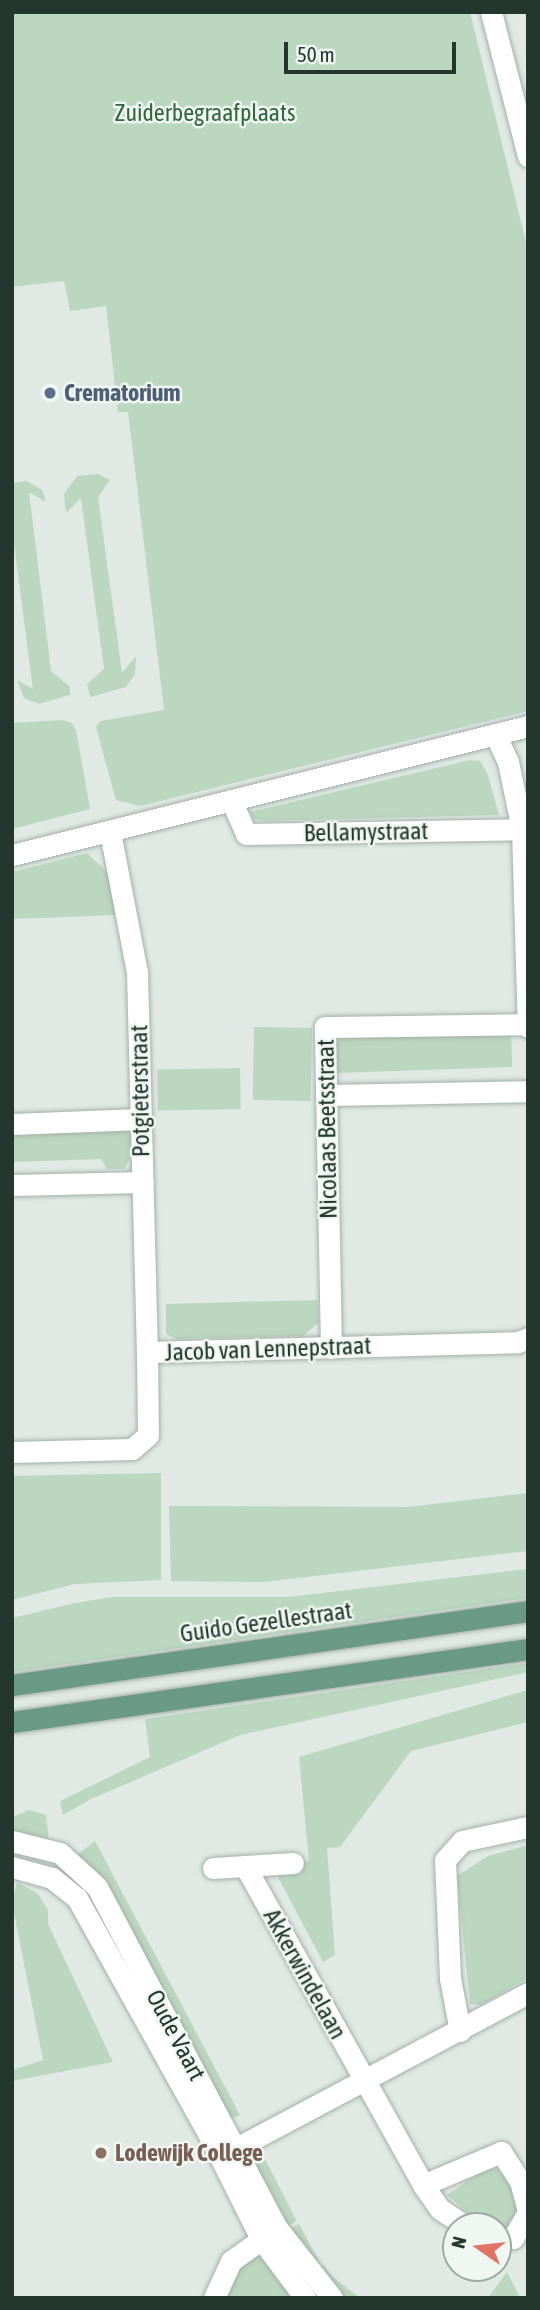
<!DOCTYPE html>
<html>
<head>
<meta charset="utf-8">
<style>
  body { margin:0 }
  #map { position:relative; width:540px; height:2310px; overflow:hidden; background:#e0e9e4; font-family:"Asap Condensed",sans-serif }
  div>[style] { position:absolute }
  .green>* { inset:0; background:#bbd7bf; transform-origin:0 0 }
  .roads { filter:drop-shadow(0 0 2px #a4b0aa) drop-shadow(0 0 2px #a4b0aa) }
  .minor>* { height:21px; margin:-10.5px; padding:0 10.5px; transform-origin:10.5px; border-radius:10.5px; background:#fff }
  .major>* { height:21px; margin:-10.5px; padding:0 10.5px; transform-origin:10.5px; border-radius:10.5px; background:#6a9986 }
  .dots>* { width:19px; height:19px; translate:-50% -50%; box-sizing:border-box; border:4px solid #f0f6f2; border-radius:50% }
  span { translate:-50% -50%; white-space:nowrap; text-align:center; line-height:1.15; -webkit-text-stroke:5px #f0f6f2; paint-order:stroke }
  .park-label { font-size:24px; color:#326840 }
  .service-label { font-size:24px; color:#4e5e75; font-weight:700 }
  .left { translate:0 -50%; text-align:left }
  .street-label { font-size:24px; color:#23372f }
  .education-label { font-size:24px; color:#785e54; font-weight:700 }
  .frame { position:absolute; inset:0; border:14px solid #23372f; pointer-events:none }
  .north { position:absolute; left:442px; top:2212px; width:70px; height:70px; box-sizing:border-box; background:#f0f6f2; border:2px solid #9eaaa4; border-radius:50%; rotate:284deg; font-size:19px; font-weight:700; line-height:28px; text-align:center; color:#23372f }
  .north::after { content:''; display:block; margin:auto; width:24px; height:32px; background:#e07467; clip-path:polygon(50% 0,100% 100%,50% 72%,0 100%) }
  .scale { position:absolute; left:284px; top:42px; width:172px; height:32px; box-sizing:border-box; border:4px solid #23372f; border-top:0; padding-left:9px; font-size:21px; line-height:24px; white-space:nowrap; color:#23372f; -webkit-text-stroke:5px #f0f6f2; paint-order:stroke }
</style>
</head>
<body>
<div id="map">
  <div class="green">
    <div style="clip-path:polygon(12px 12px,470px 12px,528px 251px,528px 711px,140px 806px,116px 800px,96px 727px,100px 721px,164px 710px,128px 412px,118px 412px,106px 306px,70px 311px,64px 281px,12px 287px)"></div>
    <div style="clip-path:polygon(98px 474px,110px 480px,98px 497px,122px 673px,136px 656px,135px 674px,126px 687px,90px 697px,87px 684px,104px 669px,81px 498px,66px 513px,64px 494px,77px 476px)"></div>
    <div style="clip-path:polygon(27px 481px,42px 490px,46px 502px,29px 492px,51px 671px,70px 687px,70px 695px,39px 704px,24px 698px,17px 680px,33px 689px,12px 530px,12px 483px)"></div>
    <div style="clip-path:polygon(62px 720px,71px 722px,76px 730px,90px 809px,12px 829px,12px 723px)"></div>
    <div style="clip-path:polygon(470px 760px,480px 761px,488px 775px,499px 815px,263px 821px,254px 819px,250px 812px)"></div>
    <div style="clip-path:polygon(87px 853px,111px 876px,118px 915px,12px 919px,12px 872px)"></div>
    <div style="left:254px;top:1027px;width:58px;height:73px;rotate:1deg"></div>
    <div style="left:511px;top:1032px;width:35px;height:181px;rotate:88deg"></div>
    <div style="left:240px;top:1068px;width:41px;height:83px;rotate:89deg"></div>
    <div style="clip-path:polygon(132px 1131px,132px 1156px,124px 1169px,107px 1169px,101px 1159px,12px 1162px,12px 1135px)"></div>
    <div style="clip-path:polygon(317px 1300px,319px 1322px,303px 1336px,177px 1339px,166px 1334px,166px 1304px)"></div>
    <div style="clip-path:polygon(161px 1473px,161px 1580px,75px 1584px,12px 1600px,12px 1476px)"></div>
    <div style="clip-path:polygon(528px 1493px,528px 1551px,264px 1582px,171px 1581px,169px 1506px,408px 1507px)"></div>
    <div style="clip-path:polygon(528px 1569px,528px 1598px,12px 1672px,12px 1618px,75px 1603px,112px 1597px,288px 1597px)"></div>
    <div style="clip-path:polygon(528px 1663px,528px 1672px,240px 1735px,91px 1799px,63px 1815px,60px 1801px,150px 1757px,145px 1719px)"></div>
    <div style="clip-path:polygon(528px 1690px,528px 1722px,411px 1751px,340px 1847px,327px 1848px,335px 1955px,323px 1962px,279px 1879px,279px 1875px,301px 1874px,301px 1862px,309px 1861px,299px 1757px)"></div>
    <div style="clip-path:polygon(29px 1810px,46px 1815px,49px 1841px,12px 1833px,12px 1817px)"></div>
    <div style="clip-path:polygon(95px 1841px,240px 2115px,226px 2121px,77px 1855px)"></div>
    <div style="clip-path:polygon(528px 1845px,528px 1978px,481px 2005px,470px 2004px,457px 1876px,488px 1856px)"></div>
    <div style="clip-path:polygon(17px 1882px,38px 1894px,48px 1910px,48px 1924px,113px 2062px,12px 2081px,12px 2070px,43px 2060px,12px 1903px)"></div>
    <div style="left:265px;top:2159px;width:70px;height:14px;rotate:63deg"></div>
    <div style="clip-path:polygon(485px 2169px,498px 2169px,511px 2185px,519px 2212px,506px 2229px,484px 2226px,447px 2195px)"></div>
    <div style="clip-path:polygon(299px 2224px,320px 2263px,312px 2270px,284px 2232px)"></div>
    <div style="clip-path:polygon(264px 2256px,295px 2298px,221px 2298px,236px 2264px,247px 2257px)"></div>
    <div style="clip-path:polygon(323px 2265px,334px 2278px,360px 2298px,337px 2298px,313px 2273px)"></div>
    <div style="clip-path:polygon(507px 2272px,520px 2298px,488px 2298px)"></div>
  </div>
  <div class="roads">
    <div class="minor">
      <div style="left:491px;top:12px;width:149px;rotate:75.6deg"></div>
      <div style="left:495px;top:734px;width:31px;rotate:65deg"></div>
      <div style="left:508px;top:762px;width:68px;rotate:78.2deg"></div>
      <div style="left:522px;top:829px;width:198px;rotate:88.3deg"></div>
      <div style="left:231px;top:800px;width:37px;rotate:66deg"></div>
      <div style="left:246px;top:834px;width:276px;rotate:-1deg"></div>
      <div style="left:110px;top:832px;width:143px;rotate:79.1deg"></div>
      <div style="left:137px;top:972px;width:380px;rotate:88.5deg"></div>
      <div style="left:12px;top:855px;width:532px;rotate:-14.04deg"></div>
      <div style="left:326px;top:1095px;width:202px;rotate:-1.1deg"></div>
      <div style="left:12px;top:1124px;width:128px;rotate:-2.2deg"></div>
      <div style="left:12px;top:1185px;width:131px;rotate:-1.3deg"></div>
      <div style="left:331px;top:1348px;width:321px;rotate:-91.1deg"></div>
      <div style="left:325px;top:1027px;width:203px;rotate:-0.8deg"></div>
      <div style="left:12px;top:1452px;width:120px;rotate:-1.4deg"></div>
      <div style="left:132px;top:1449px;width:21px;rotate:-41deg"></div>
      <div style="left:148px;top:1435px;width:83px;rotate:-90.7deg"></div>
      <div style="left:147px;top:1352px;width:371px;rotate:-1.5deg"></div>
      <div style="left:518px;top:1342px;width:11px;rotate:-22deg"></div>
      <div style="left:12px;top:1841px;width:49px;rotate:14deg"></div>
      <div style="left:60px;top:1853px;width:50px;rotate:42.6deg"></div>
      <div style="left:97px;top:1887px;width:386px;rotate:62.2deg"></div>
      <div style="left:277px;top:2228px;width:89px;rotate:51.8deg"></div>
      <div style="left:245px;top:1866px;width:365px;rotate:60.8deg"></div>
      <div style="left:423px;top:2185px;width:29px;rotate:55deg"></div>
      <div style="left:440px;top:2209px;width:30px;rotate:34deg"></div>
      <div style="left:12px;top:1867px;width:41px;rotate:15.4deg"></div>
      <div style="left:52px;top:1878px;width:32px;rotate:39deg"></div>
      <div style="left:77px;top:1898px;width:276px;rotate:60.9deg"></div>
      <div style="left:211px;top:2139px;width:112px;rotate:63.4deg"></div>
      <div style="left:261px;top:2239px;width:74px;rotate:53.3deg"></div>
      <div style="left:213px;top:1868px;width:80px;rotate:-3.6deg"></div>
      <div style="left:460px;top:2031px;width:54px;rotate:-100.7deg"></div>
      <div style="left:450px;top:1978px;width:118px;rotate:-92.4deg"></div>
      <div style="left:445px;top:1860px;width:25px;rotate:-48deg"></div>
      <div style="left:462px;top:1841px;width:67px;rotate:-12deg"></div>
      <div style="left:225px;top:2154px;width:343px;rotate:-28deg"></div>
      <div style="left:423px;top:2185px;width:85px;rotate:-22.9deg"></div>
      <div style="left:501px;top:2152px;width:35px;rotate:57deg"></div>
      <div style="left:520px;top:2181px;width:30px;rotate:75deg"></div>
      <div style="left:498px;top:2238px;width:15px"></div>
      <div style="left:513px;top:2238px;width:30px;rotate:-60deg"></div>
      <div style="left:214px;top:2298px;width:41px;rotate:-65.3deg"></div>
      <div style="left:231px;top:2261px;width:52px;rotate:-35.5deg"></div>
    </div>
    <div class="major">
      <div style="left:12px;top:1685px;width:521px;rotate:-8.16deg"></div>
      <div style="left:12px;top:1722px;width:521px;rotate:-8.05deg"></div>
    </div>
  </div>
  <div class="dots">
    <div style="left:50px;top:393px;background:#5c6f8a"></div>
    <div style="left:101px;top:2153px;background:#8d6e63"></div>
  </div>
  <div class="park-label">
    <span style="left:205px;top:113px">Zuiderbegraafplaats</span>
  </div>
  <div class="service-label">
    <span class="left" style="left:64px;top:393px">Crematorium</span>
  </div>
  <div class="street-label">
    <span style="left:366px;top:832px;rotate:-1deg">Bellamystraat</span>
    <span style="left:140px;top:1091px;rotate:-91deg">Potgieterstraat</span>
    <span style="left:327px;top:1129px;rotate:-91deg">Nicolaas Beetsstraat</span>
    <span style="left:268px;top:1349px;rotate:-2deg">Jacob van Lennepstraat</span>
    <span style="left:266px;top:1622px;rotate:-8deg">Guido Gezellestraat</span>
    <span style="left:305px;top:1974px;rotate:61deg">Akkerwindelaan</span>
    <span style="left:176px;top:2035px;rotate:62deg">Oude Vaart</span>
  </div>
  <div class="education-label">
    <span class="left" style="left:115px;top:2153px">Lodewijk College</span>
  </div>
  <div class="frame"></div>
  <div class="north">N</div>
  <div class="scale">50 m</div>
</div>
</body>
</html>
